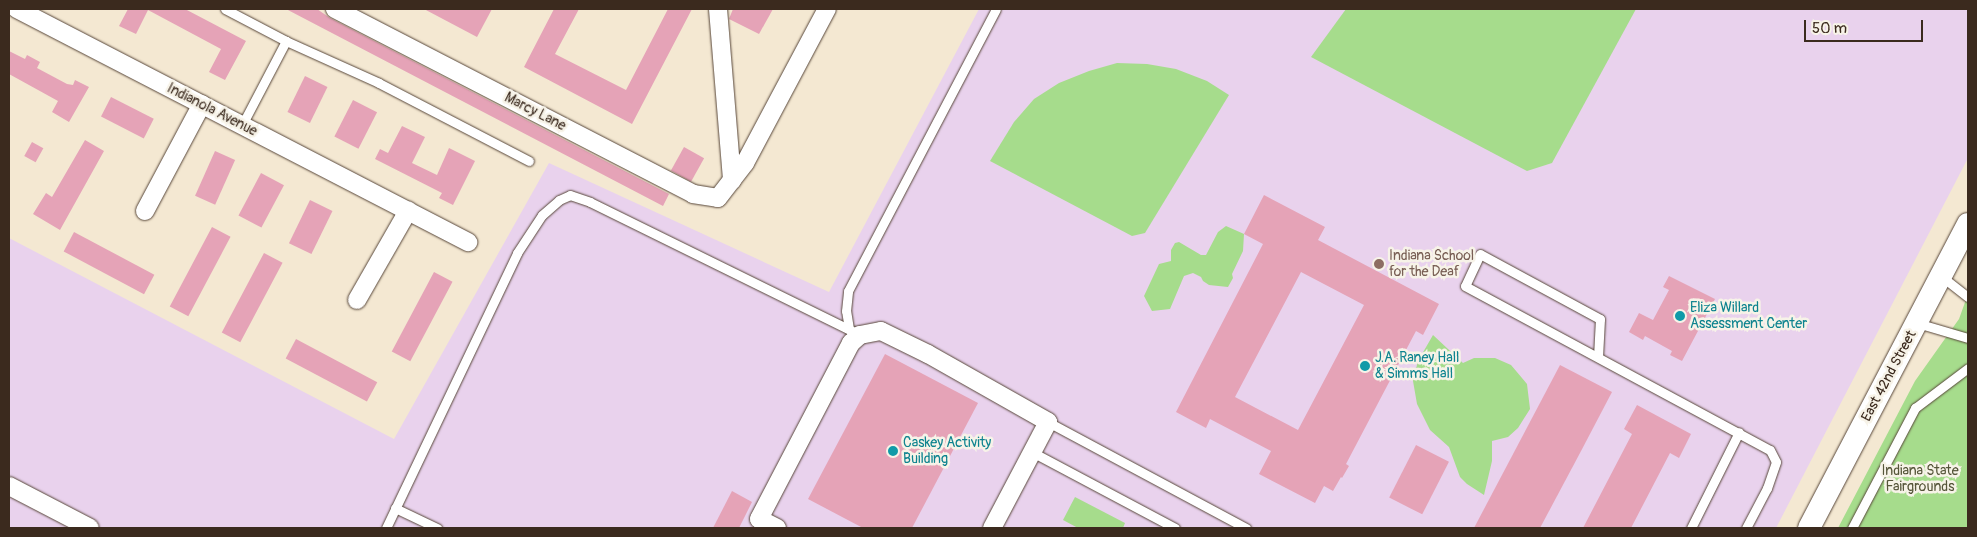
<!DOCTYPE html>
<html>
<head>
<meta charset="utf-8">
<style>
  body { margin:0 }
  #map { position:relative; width:1977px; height:537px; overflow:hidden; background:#f4e8d2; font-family:Pangolin,sans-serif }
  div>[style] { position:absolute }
  .built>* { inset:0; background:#e9d2ed }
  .green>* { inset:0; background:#a6dc8c }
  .building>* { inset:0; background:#e5a3b7; transform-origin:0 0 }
  .roads { filter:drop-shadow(0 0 1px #574639) drop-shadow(0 0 1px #574639) }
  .service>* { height:9px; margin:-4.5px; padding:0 4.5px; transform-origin:4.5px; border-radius:4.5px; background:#fff }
  .minor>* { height:18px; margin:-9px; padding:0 9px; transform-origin:9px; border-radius:9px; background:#fff }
  .tertiary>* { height:22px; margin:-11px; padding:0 11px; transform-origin:11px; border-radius:11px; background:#fff }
  .dots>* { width:14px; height:14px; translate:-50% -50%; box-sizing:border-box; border:2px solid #f7f3e8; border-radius:50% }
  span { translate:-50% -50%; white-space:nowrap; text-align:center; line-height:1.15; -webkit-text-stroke:5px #f7f3e8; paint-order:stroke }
  .street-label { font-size:14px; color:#3b2a1e }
  .education-label { font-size:14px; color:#785e54 }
  .left { translate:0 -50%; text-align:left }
  .culture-label { font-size:14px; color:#0d838f }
  .park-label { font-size:14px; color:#56563a }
  .frame { position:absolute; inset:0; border:10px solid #3b2a1e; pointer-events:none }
  .scale { position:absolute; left:1804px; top:20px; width:119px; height:22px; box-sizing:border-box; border:2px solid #3b2a1e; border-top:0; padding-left:6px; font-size:15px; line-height:18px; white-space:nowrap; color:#3b2a1e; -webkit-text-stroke:4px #f7f3e8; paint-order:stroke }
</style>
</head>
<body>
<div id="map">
  <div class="built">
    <div style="clip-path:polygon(979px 9px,1968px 9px,1968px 158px,1776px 528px,9px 528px,9px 238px,394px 439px,549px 163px,829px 292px)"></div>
  </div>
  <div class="green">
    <div style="clip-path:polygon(1346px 9px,1636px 9px,1552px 163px,1527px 171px,1311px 57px)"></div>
    <div style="clip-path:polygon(1117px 63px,1147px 64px,1176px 69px,1207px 81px,1229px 95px,1145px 233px,1132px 236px,990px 161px,1014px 122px,1034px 99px,1059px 83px,1089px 71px)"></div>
    <div style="clip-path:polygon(1226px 226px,1244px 234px,1243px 251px,1232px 274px,1233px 278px,1228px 287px,1209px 285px,1203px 281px,1201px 277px,1193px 273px,1184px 276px,1170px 309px,1152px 311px,1144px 296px,1159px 264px,1171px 261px,1171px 250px,1175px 243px,1179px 242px,1201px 255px,1206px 255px,1218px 232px)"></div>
    <div style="clip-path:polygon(1968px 294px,1968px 528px,1838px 528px,1915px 381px,1959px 319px)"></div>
    <div style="clip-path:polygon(1433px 335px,1463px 363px,1474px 358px,1495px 358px,1511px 365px,1527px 384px,1530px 409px,1518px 428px,1508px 437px,1492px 441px,1492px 461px,1484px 495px,1467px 484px,1460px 477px,1449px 447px,1430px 430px,1417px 404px,1413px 381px,1418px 361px)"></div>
    <div style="clip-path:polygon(1075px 497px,1125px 523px,1123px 528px,1078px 528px,1063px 520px)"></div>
  </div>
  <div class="building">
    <div style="clip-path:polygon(128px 9px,185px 9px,246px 41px,225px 80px,209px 72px,221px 49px,148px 10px,136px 34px,119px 26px)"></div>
    <div style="clip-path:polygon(286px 9px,317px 9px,330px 18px,669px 194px,663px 206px)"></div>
    <div style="clip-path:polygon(424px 9px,492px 9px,477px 37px)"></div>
    <div style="clip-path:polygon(554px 9px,579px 9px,555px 54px,626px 90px,668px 9px,692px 9px,632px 124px,524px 67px)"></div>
    <div style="clip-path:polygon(733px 9px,773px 9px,759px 34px,729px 19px)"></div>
    <div style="clip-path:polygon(9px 51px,25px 59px,27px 55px,40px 62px,37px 68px,67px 84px,73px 85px,75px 80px,89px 87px,69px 122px,52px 112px,58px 101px,9px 74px)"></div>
    <div style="left:305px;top:76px;width:25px;height:40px;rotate:26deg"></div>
    <div style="left:111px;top:97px;width:48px;height:22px;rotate:27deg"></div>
    <div style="left:353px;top:100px;width:27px;height:41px;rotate:27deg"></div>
    <div style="clip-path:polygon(402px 126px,425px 137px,412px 163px,437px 175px,449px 148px,475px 161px,453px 205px,439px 198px,442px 193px,375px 159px,380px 149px,388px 153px)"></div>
    <div style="clip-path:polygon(85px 140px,104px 151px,60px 230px,33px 214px,46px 193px,52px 197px)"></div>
    <div style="left:32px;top:142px;width:13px;height:16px;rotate:29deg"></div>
    <div style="left:684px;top:147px;width:23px;height:27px;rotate:29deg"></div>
    <div style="left:215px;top:151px;width:22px;height:49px;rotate:24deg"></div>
    <div style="left:261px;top:173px;width:26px;height:48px;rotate:28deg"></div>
    <div style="clip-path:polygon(evenodd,1264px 195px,1325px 227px,1318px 240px,1439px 304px,1423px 335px,1416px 331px,1346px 464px,1349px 466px,1342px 478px,1341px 477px,1333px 491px,1324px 486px,1315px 503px,1259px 474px,1271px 451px,1210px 419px,1206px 428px,1176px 412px,1263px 244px,1244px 234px,1264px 195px,1301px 272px,1364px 305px,1298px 430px,1235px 397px,1301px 272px)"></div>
    <div style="left:310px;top:200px;width:25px;height:48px;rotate:26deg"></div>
    <div style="left:212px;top:227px;width:21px;height:90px;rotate:28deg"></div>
    <div style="left:74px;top:232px;width:91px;height:22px;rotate:28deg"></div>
    <div style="left:264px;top:253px;width:21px;height:90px;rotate:28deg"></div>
    <div style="left:434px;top:272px;width:21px;height:90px;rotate:28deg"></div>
    <div style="clip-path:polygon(1669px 276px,1715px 299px,1682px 361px,1670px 355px,1672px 351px,1645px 336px,1643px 340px,1629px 332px,1639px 313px,1653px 320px,1669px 290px,1663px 287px)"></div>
    <div style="left:296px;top:339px;width:92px;height:22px;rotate:28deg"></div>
    <div style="clip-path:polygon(885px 354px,978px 403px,912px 528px,863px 528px,808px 499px)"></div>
    <div style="clip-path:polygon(1560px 365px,1612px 392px,1580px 453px,1540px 528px,1474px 528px)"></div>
    <div style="clip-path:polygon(1637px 405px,1691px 434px,1679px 458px,1670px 453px,1631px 528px,1583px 528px,1632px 434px,1624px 429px)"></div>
    <div style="left:1416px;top:445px;width:37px;height:59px;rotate:27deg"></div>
    <div style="clip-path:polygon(732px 491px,752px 502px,739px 528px,713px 528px)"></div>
  </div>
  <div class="roads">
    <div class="service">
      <div style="left:225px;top:9px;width:69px;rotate:27.7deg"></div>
      <div style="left:286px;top:41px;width:102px;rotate:24.3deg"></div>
      <div style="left:379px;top:83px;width:169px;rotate:27.5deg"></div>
      <div style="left:242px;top:125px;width:95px;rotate:-62.4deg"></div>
      <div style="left:1941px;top:276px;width:34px;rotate:38deg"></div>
      <div style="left:1917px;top:323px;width:53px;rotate:16.4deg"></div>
      <div style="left:849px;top:329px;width:18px;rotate:-99deg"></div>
      <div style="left:846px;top:311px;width:20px;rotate:-84deg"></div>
      <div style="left:848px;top:291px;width:318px;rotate:-62.3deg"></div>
      <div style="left:1598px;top:357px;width:38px;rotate:-87deg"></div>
      <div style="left:1600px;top:319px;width:136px;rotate:-151.6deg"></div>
      <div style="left:1480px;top:254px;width:35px;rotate:115deg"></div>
      <div style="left:1465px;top:286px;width:346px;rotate:28.3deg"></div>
      <div style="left:1770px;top:450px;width:13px;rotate:63deg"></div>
      <div style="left:1776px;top:462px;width:28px;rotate:109deg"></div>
      <div style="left:1767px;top:488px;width:45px;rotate:117.7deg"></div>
      <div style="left:1048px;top:422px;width:225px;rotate:28.2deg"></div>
      <div style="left:1032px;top:452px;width:162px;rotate:28deg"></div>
      <div style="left:395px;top:508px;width:47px;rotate:25.5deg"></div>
      <div style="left:386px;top:528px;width:305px;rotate:-64.5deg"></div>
      <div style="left:517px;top:253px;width:45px;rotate:-56.7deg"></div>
      <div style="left:542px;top:215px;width:23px;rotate:-41deg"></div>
      <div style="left:559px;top:200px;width:12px;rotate:-24deg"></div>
      <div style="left:570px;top:195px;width:21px;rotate:19deg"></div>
      <div style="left:590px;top:202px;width:301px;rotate:26.2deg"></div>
      <div style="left:1691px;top:528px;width:107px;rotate:-63.4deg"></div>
      <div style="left:1852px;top:528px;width:136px;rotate:-62.3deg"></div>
      <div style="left:1915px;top:408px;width:66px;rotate:-37deg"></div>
    </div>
    <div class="minor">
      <div style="left:17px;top:9px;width:508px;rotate:27.32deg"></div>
      <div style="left:335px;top:9px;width:403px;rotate:27.3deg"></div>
      <div style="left:693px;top:194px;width:25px;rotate:9deg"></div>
      <div style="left:718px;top:198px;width:44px;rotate:-52.4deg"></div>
      <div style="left:745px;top:163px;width:174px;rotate:-62deg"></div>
      <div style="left:718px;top:9px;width:172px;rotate:85.3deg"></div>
      <div style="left:145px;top:211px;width:121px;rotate:-62deg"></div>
      <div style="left:357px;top:300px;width:103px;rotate:-60.2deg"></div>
      <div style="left:9px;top:486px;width:91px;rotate:27.4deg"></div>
      <div style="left:777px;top:528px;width:20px;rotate:-153deg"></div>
      <div style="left:759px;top:519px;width:199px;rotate:-62.4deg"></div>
      <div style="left:851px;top:343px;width:12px;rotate:-42deg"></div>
      <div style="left:860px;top:335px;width:21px;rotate:-11deg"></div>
      <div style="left:881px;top:331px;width:52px;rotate:26.1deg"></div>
      <div style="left:928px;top:354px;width:138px;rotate:29.5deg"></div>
      <div style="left:1048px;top:422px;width:120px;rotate:117.8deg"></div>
    </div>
    <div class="tertiary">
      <div style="left:1809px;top:528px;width:343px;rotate:-62.4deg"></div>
    </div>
  </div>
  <div class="dots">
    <div style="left:1379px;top:264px;background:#8d6e63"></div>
    <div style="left:1680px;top:316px;background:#0f9aa8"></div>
    <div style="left:1365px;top:366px;background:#0f9aa8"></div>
    <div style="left:893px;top:451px;background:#0f9aa8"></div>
  </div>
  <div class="street-label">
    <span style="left:212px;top:110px;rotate:27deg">Indianola Avenue</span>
    <span style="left:535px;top:112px;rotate:27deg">Marcy Lane</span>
    <span style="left:1889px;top:376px;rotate:-62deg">East 42nd Street</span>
  </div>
  <div class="education-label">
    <span class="left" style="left:1389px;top:264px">Indiana School<br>for the Deaf</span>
  </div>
  <div class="culture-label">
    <span class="left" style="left:1690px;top:316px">Eliza Willard<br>Assessment Center</span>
    <span class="left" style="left:1375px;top:366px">J.A. Raney Hall<br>&amp; Simms Hall</span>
    <span class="left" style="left:903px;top:451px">Caskey Activity<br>Building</span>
  </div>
  <div class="park-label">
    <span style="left:1920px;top:479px">Indiana State<br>Fairgrounds</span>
  </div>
  <div class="frame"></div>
  <div class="scale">50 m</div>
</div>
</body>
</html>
